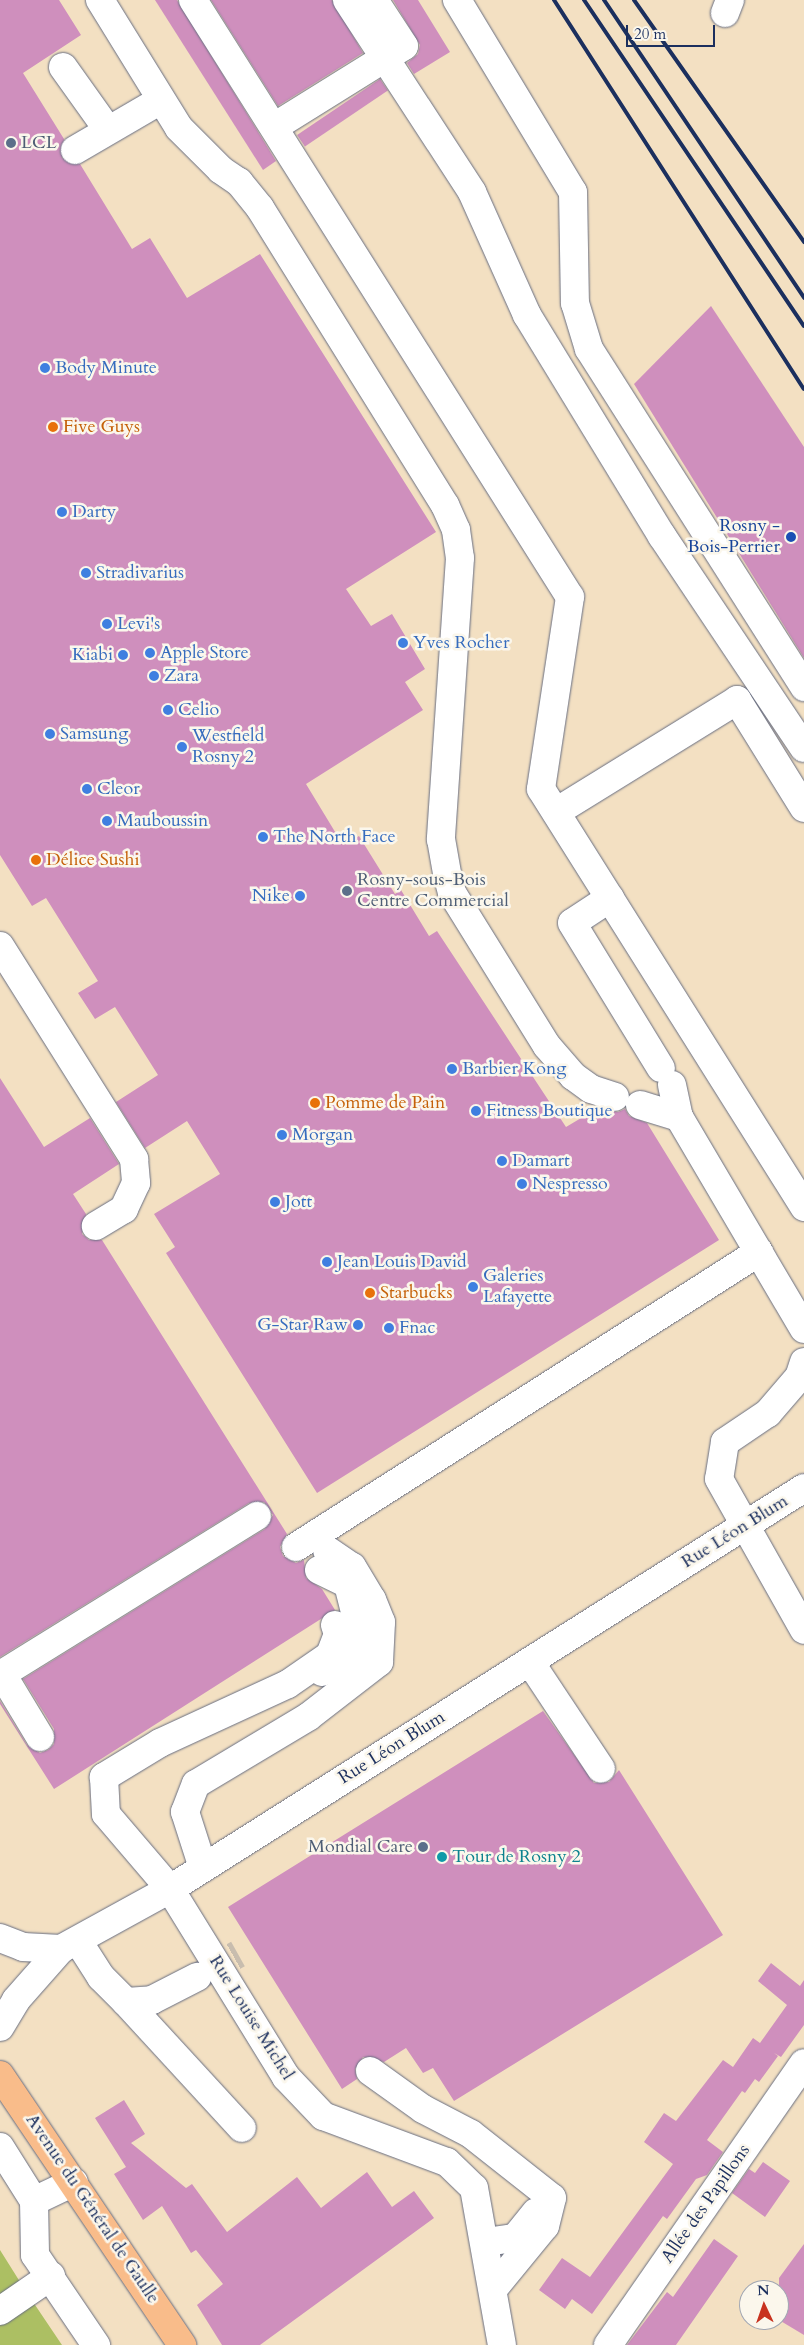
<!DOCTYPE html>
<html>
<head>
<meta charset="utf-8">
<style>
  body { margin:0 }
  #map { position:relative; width:804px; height:2345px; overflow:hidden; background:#f3e0c2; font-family:Cardo,serif }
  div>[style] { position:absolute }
  .green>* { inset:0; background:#acbf63 }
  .building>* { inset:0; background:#cf8fbd; transform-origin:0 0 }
  .minor-tunnel>* { height:28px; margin-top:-14px; transform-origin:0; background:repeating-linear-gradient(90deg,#c8bdae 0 28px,transparent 0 42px) }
  .roads { filter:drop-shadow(0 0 1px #676d81) drop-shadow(0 0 1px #676d81) }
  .minor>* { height:28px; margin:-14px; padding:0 14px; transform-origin:14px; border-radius:14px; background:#fff }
  .major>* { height:28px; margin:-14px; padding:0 14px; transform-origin:14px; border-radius:14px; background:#f9bc8a }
  .rail>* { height:4px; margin:-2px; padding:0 2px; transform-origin:2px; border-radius:2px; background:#1b2f5e }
  .dots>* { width:14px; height:14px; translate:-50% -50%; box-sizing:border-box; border:2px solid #fbf7ec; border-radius:50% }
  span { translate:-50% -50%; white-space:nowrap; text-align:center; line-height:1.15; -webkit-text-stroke:5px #fbf7ec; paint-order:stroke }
  .service-label { font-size:18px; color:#4e5e75 }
  .left { translate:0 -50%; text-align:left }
  .right { translate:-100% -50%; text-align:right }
  .shop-label { font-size:18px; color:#366cbe }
  .food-label { font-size:18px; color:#c56008 }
  .transit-label { font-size:18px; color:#164399 }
  .street-label { font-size:18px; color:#1b2f5e }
  .culture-label { font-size:18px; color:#0d838f }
  .north { position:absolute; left:739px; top:2280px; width:50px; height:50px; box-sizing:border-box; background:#fbf7ec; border:1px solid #a1a7b3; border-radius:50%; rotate:357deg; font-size:14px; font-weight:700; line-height:20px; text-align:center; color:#1b2f5e }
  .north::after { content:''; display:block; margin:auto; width:18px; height:22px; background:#c8321e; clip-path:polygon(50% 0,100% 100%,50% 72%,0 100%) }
  .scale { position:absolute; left:626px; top:25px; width:89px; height:22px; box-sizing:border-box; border:2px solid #1b2f5e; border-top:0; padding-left:6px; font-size:15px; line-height:18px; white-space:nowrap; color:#1b2f5e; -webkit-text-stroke:4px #fbf7ec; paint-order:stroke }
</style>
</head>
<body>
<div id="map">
  <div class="green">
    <div style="clip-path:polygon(0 2250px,27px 2293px,62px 2345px,0 2345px)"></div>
  </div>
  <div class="building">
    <div style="clip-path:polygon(0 0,59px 0,81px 35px,23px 73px,64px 139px,62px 158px,80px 164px,132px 249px,150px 238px,187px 298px,260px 254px,436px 532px,346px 589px,371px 626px,392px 614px,425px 669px,405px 682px,423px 710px,306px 784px,343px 845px,359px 836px,395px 894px,401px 890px,429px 936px,437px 931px,566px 1127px,598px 1108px,618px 1112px,625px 1109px,629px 1116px,647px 1123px,719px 1240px,317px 1493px,166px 1253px,175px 1247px,154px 1214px,220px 1174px,187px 1121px,145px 1148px,116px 1102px,158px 1075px,115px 1007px,95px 1019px,78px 993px,98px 981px,46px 898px,32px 906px,0 855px)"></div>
    <div style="clip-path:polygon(155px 0,177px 0,276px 161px,263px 170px)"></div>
    <div style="clip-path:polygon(211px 0,332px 0,363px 53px,278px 106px)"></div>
    <div style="clip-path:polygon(393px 0,418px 0,450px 52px,414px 74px,407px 63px,418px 54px,420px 45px)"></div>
    <div style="left:380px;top:79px;width:14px;height:100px;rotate:56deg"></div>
    <div style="clip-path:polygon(711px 306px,804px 447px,804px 658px,634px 384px)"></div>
    <div style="clip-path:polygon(0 1078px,44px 1147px,90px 1118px,119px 1164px,73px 1194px,86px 1214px,82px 1234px,89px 1240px,102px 1240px,287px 1534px,280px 1547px,283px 1556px,296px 1563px,304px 1560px,306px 1578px,322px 1589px,335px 1610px,54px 1789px,0 1704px,0 1701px,27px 1745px,40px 1753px,48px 1750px,54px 1744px,54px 1729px,23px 1679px,265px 1529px,273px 1515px,264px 1502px,249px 1503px,0 1657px)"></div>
    <div style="clip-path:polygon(543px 1711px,594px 1783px,609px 1782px,619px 1770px,723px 1935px,454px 2101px,433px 2068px,423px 2073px,406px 2048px,384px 2062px,363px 2057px,355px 2069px,357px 2079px,342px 2089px,228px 1907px)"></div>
    <div style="clip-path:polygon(771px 1963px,800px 1986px,804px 1980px,804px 2025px,781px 2057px,774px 2053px,778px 2056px,759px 2082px,755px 2079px,745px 2093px,742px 2091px,707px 2140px,723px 2152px,707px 2175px,696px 2179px,667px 2219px,663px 2216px,592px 2314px,572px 2299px,565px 2309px,539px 2290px,562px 2258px,590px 2277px,673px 2164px,644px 2142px,664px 2113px,676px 2121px,723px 2060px,733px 2067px,753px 2038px,760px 2043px,787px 2005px,758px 1981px)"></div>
    <div style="clip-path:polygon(124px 2100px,145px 2134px,131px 2143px,186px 2188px,192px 2184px,227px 2232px,297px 2177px,321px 2208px,367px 2172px,392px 2207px,414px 2191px,434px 2218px,260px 2345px,222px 2345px,197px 2305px,223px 2284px,196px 2250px,191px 2253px,162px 2206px,143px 2220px,114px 2174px,126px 2167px,95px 2118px)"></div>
    <div style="clip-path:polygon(763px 2162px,790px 2181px,765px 2217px,732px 2193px,749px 2169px,755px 2173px)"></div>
    <div style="clip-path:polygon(714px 2239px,738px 2256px,676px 2345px,627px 2345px,667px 2292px,673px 2297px)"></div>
    <div style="clip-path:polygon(804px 2244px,804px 2335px,779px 2320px,779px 2278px)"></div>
  </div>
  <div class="minor-tunnel">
    <div style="left:197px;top:1977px;width:47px;rotate:-29.3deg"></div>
  </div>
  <div class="roads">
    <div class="minor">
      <div style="left:100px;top:0;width:150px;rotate:58.3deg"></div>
      <div style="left:179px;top:128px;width:59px;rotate:45deg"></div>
      <div style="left:221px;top:170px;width:22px;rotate:34deg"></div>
      <div style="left:239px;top:182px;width:33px;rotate:51deg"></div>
      <div style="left:260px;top:208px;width:350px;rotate:58.1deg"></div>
      <div style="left:445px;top:505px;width:27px;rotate:66deg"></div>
      <div style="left:456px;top:530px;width:28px;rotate:82deg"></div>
      <div style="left:460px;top:558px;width:282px;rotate:93.9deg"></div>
      <div style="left:441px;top:839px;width:36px;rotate:80deg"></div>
      <div style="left:447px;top:874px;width:20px;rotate:75deg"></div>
      <div style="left:452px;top:893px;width:180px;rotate:58.2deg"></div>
      <div style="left:547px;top:1046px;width:40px;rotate:49deg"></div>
      <div style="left:573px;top:1076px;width:22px;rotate:36deg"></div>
      <div style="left:591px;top:1089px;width:25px;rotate:18deg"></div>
      <div style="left:193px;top:0;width:706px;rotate:57.73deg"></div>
      <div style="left:570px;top:597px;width:194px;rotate:98.6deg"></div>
      <div style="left:541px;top:789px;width:494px;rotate:57.8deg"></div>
      <div style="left:347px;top:0;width:229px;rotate:56.9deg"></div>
      <div style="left:472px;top:192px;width:135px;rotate:65.9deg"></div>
      <div style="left:527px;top:315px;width:259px;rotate:58.6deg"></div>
      <div style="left:662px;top:536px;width:255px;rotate:56.2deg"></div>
      <div style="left:457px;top:0;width:224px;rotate:58.9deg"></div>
      <div style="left:573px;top:192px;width:111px;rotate:89deg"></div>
      <div style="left:575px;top:303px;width:48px;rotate:73.1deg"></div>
      <div style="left:589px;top:349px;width:401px;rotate:57.5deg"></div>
      <div style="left:725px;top:13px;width:14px;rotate:-69deg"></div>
      <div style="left:63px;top:67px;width:77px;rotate:54.5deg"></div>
      <div style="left:274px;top:127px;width:153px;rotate:-31.9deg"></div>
      <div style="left:404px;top:46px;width:55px;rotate:-123.1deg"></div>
      <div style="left:75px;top:150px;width:99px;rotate:-30.2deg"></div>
      <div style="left:556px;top:812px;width:213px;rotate:-31.7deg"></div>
      <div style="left:737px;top:700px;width:127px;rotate:58.2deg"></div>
      <div style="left:610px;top:898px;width:45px;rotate:146.7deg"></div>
      <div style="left:572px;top:923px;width:170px;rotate:58.5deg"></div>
      <div style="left:0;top:946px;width:252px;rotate:57.8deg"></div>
      <div style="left:134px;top:1159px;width:24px;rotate:85deg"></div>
      <div style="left:136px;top:1183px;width:29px;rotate:115deg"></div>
      <div style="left:124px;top:1209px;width:33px;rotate:149deg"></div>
      <div style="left:672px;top:1085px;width:33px;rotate:78deg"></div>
      <div style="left:640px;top:1105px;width:41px;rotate:17.1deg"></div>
      <div style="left:679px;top:1117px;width:246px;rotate:59.5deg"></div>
      <div style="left:804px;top:1362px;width:16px;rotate:108deg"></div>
      <div style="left:799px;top:1377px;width:48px;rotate:130.7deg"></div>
      <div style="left:768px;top:1413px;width:52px;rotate:146deg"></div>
      <div style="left:725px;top:1442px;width:37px;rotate:99deg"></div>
      <div style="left:719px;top:1479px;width:173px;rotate:60.6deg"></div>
      <div style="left:296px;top:1547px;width:549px;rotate:-32.5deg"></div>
      <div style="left:319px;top:1570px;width:32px;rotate:26deg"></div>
      <div style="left:348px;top:1584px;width:38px;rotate:76deg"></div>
      <div style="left:357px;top:1621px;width:28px;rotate:94deg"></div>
      <div style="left:355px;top:1649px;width:40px;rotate:145.1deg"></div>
      <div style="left:335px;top:1625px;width:9px;rotate:72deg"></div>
      <div style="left:338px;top:1634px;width:22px;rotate:111deg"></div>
      <div style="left:330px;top:1655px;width:51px;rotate:145.4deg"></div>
      <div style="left:288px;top:1684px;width:141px;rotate:155.3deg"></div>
      <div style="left:160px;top:1743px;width:66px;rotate:148.7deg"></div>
      <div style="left:104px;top:1777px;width:37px;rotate:87deg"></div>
      <div style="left:106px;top:1814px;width:99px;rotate:49.5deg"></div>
      <div style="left:170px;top:1889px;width:221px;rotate:58.3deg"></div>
      <div style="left:286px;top:2077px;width:54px;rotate:46.5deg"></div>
      <div style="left:323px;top:2116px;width:132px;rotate:20.4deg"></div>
      <div style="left:447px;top:2162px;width:37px;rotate:44deg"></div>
      <div style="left:474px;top:2188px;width:159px;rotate:79.9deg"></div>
      <div style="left:530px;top:1662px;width:128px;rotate:56.4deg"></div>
      <div style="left:40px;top:1737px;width:74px;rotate:-121.1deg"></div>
      <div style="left:2px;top:1674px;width:300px;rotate:-31.8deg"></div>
      <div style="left:203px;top:1868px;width:59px;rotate:-107.8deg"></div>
      <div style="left:185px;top:1812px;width:30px;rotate:-69deg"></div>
      <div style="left:196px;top:1784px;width:131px;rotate:-30.9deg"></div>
      <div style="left:308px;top:1717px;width:90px;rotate:-37.8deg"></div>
      <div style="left:379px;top:1662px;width:40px;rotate:-87.1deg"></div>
      <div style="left:381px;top:1622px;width:24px;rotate:-112deg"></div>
      <div style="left:372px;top:1600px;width:39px;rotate:-121deg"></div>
      <div style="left:352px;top:1567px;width:30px;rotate:-146deg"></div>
      <div style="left:0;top:1938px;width:25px;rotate:21deg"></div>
      <div style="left:23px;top:1947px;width:38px;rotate:3deg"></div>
      <div style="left:78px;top:1941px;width:43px;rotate:57.4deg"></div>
      <div style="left:101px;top:1977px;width:35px;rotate:45deg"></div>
      <div style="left:126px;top:2002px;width:26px;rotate:-4deg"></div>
      <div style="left:152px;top:2000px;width:51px;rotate:-27.1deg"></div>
      <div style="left:126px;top:2002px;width:171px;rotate:47.4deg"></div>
      <div style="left:0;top:2027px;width:31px;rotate:-59deg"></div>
      <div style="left:16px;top:2000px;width:68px;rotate:-48.6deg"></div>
      <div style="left:61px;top:1949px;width:124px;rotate:-28.8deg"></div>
      <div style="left:170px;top:1889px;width:750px;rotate:-32.31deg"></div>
      <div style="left:370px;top:2071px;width:65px;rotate:35.6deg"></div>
      <div style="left:423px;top:2109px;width:54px;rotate:27.5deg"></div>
      <div style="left:471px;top:2134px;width:103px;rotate:38.3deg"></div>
      <div style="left:0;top:2147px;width:64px;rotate:57.8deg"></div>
      <div style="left:34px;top:2201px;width:44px;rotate:-25.4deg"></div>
      <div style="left:34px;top:2201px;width:54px;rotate:88.9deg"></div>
      <div style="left:35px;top:2255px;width:109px;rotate:55.9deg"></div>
      <div style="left:486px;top:2242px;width:29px;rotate:-8deg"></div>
      <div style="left:515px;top:2238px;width:33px;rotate:-51deg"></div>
      <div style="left:494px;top:2288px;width:80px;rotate:-50.6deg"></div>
      <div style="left:545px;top:2226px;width:29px;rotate:-76deg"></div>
      <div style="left:0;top:2311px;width:62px;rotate:-34.5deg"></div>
      <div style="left:608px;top:2345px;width:343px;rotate:-55.2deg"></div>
    </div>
    <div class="major">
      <div style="left:0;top:2075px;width:326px;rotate:56deg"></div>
    </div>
  </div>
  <div class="rail">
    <div style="left:554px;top:0;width:462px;rotate:57.3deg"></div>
    <div style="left:584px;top:0;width:393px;rotate:56deg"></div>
    <div style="left:604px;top:0;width:359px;rotate:56.1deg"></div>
    <div style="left:634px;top:0;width:296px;rotate:54.9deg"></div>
  </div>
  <div class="dots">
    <div style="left:11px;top:143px;background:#5c6f8a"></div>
    <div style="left:45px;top:368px;background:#3f7fe0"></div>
    <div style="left:53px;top:427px;background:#e8710a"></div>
    <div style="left:62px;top:512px;background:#3f7fe0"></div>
    <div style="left:791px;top:537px;background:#1a4fb4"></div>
    <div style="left:86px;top:573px;background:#3f7fe0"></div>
    <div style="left:107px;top:624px;background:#3f7fe0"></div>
    <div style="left:403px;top:643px;background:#3f7fe0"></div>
    <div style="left:150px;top:653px;background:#3f7fe0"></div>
    <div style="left:123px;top:655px;background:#3f7fe0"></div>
    <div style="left:154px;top:676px;background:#3f7fe0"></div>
    <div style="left:168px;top:710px;background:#3f7fe0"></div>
    <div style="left:50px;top:734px;background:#3f7fe0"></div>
    <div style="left:182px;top:747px;background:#3f7fe0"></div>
    <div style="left:87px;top:789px;background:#3f7fe0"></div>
    <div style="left:107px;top:821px;background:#3f7fe0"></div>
    <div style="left:263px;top:837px;background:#3f7fe0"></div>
    <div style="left:36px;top:860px;background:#e8710a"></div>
    <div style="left:347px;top:891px;background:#5c6f8a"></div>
    <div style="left:300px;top:896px;background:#3f7fe0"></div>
    <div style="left:452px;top:1069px;background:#3f7fe0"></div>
    <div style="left:315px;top:1103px;background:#e8710a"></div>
    <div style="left:476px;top:1111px;background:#3f7fe0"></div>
    <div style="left:282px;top:1135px;background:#3f7fe0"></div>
    <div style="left:502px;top:1161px;background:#3f7fe0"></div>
    <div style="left:522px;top:1184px;background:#3f7fe0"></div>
    <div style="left:275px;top:1202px;background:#3f7fe0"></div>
    <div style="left:327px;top:1262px;background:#3f7fe0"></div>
    <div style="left:473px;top:1287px;background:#3f7fe0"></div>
    <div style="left:370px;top:1293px;background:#e8710a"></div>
    <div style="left:358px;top:1325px;background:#3f7fe0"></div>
    <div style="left:389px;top:1328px;background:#3f7fe0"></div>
    <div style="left:423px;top:1847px;background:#5c6f8a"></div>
    <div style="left:442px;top:1857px;background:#0f9aa8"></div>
  </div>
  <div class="service-label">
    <span class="left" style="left:21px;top:143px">LCL</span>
    <span class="left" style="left:357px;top:891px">Rosny-sous-Bois<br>Centre Commercial</span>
    <span class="right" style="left:413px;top:1847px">Mondial Care</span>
  </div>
  <div class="shop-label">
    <span class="left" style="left:55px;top:368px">Body Minute</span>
    <span class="left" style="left:72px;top:512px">Darty</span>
    <span class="left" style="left:96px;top:573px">Stradivarius</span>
    <span class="left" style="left:117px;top:624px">Levi's</span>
    <span class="left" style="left:413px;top:643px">Yves Rocher</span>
    <span class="left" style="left:160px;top:653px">Apple Store</span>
    <span class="right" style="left:113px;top:655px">Kiabi</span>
    <span class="left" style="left:164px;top:676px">Zara</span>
    <span class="left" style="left:178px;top:710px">Celio</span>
    <span class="left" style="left:60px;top:734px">Samsung</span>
    <span class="left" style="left:192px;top:747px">Westfield<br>Rosny 2</span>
    <span class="left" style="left:97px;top:789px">Cleor</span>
    <span class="left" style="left:117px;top:821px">Mauboussin</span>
    <span class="left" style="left:273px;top:837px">The North Face</span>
    <span class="right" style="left:290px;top:896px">Nike</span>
    <span class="left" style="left:462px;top:1069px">Barbier Kong</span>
    <span class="left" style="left:486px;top:1111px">Fitness Boutique</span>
    <span class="left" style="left:292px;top:1135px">Morgan</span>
    <span class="left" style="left:512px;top:1161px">Damart</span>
    <span class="left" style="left:532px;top:1184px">Nespresso</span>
    <span class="left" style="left:285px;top:1202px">Jott</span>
    <span class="left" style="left:337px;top:1262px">Jean Louis David</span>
    <span class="left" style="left:483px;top:1287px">Galeries<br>Lafayette</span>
    <span class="right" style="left:348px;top:1325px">G-Star Raw</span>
    <span class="left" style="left:399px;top:1328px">Fnac</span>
  </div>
  <div class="food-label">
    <span class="left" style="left:63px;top:427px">Five Guys</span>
    <span class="left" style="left:46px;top:860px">Délice Sushi</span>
    <span class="left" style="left:325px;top:1103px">Pomme de Pain</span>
    <span class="left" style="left:380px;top:1293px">Starbucks</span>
  </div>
  <div class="transit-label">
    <span class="right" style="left:780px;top:537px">Rosny -<br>Bois-Perrier</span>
  </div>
  <div class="street-label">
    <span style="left:735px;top:1532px;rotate:-32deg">Rue Léon Blum</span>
    <span style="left:392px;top:1748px;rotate:-32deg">Rue Léon Blum</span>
    <span style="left:251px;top:2018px;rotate:58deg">Rue Louise Michel</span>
    <span style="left:706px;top:2204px;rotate:-55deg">Allée des Papillons</span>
    <span style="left:92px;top:2209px;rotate:56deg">Avenue du Général de Gaulle</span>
  </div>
  <div class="culture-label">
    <span class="left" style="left:452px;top:1857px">Tour de Rosny 2</span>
  </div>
  <div class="north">N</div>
  <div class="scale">20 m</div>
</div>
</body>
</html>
